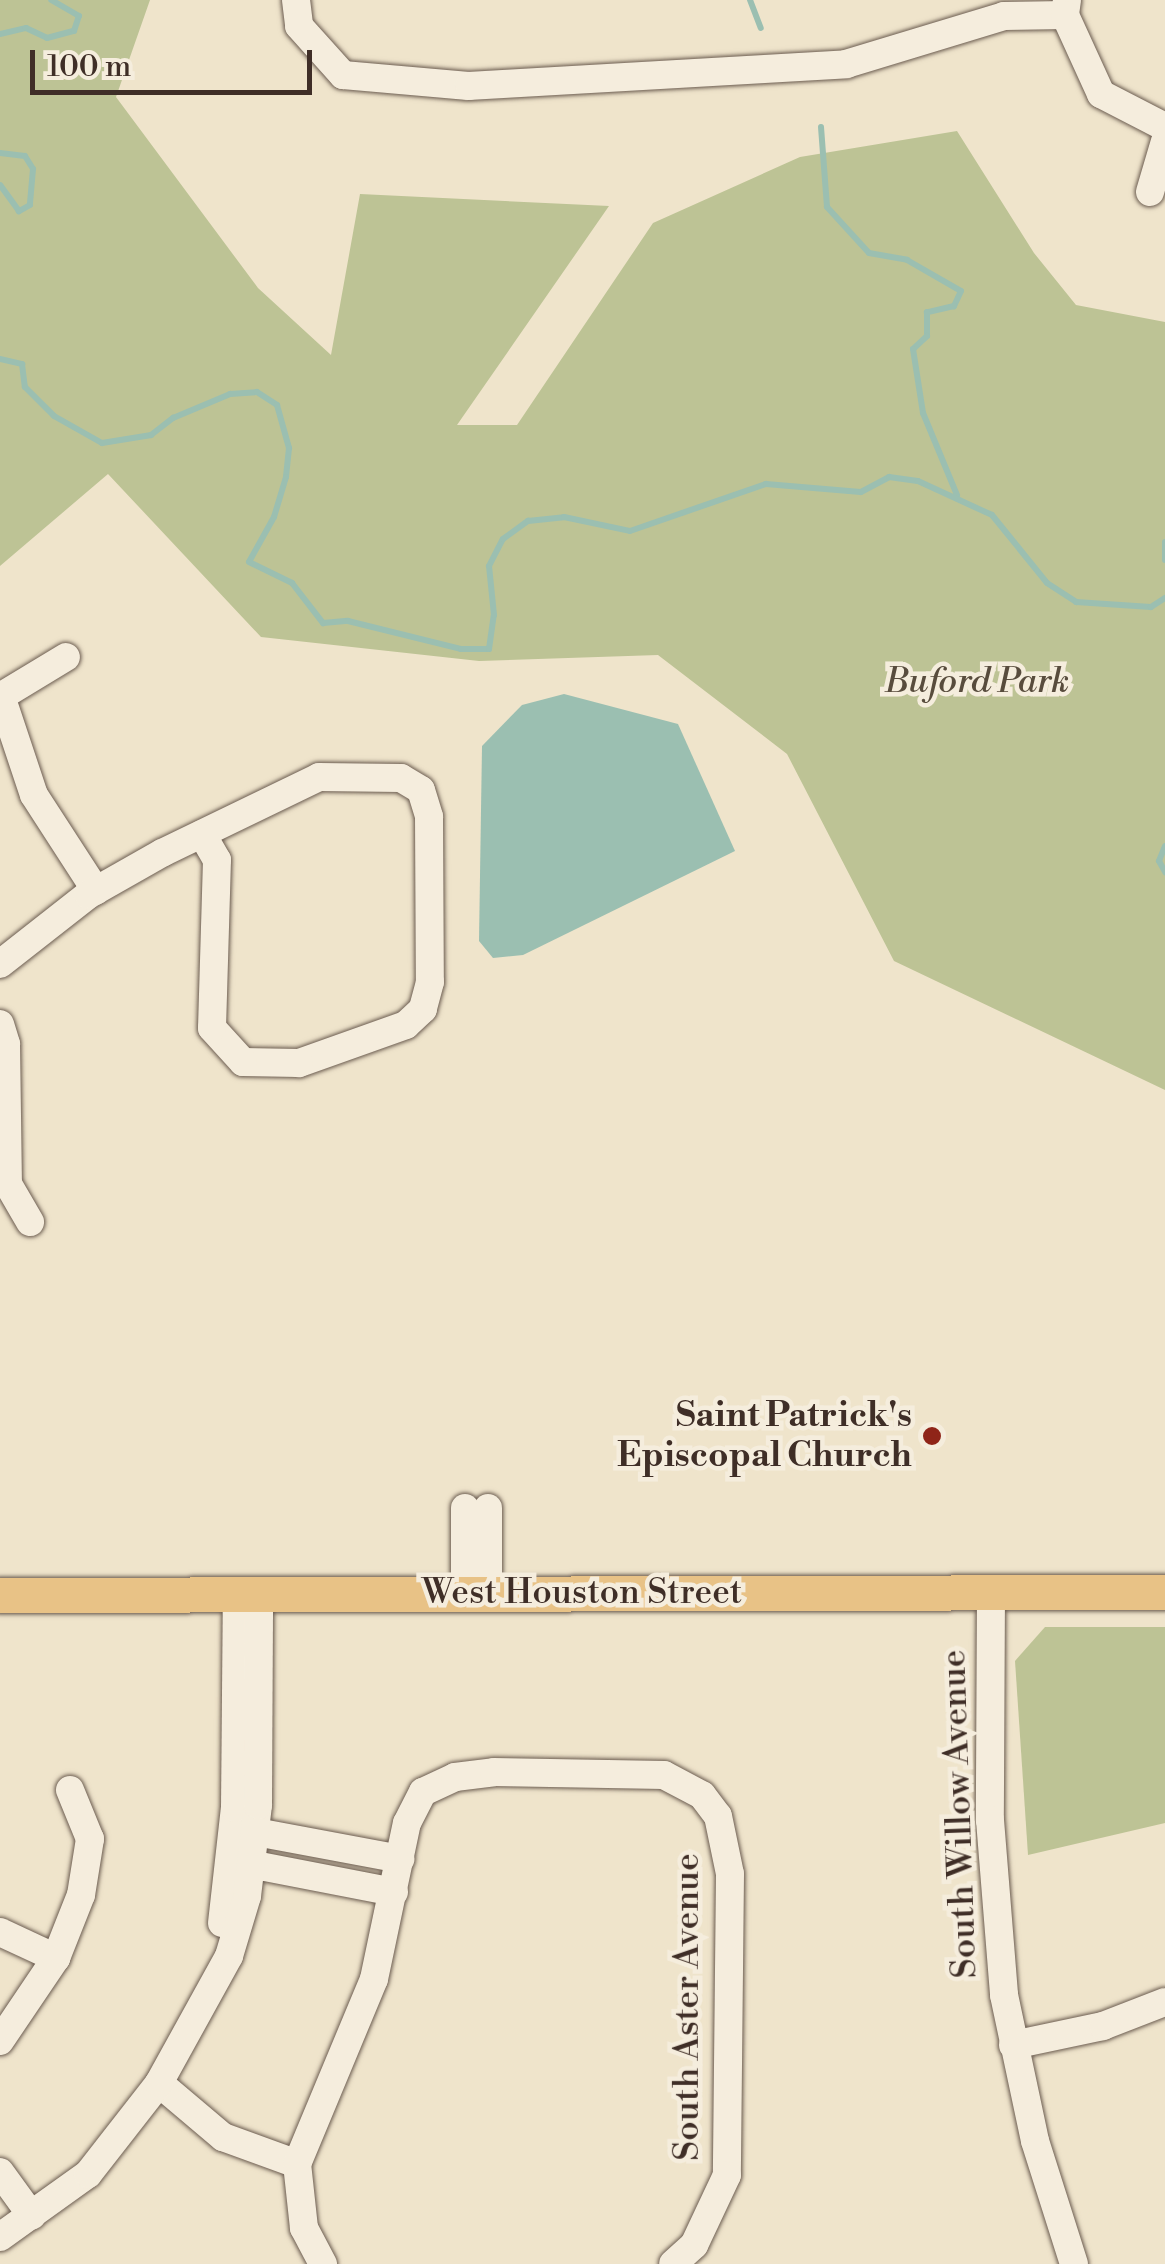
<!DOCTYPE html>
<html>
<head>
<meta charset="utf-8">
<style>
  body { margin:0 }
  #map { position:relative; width:1165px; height:2264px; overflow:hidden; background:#efe4cb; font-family:"Libre Bodoni",serif }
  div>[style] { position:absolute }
  .green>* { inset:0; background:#bdc395 }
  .water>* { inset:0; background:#9bbfb1 }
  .stream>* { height:6px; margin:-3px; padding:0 3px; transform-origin:3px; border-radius:3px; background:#9bbfb1 }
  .roads { filter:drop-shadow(0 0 2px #6b5c50) drop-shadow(0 0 2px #6b5c50) }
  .minor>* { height:28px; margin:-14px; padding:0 14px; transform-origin:14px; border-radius:14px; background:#f5eddd }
  .major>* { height:35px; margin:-17.5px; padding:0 17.5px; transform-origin:17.5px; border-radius:17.5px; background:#e8c286 }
  .dots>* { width:28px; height:28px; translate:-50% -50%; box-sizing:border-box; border:5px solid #f5eddd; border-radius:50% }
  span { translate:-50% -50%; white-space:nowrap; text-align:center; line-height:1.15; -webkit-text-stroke:9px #f5eddd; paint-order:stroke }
  .park-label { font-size:35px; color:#584c3d; font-style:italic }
  .poi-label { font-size:35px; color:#3f2e27; font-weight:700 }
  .right { translate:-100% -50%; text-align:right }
  .street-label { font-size:35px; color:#3f2e27 }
  .scale { position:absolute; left:30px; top:50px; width:282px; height:45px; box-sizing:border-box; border:5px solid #3f2e27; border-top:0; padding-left:12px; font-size:30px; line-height:35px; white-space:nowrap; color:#3f2e27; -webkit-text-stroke:8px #f5eddd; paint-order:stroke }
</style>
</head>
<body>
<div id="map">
  <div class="green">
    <div style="clip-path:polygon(0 0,150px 0,116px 97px,258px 288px,331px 355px,360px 194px,609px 206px,457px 425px,517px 425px,653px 223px,800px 157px,957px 131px,1034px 253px,1076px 305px,1165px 322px,1165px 1090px,894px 961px,787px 754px,658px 655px,479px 661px,261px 637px,108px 474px,0 566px)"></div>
    <div style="clip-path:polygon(1045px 1627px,1165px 1627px,1165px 1823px,1028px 1855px,1015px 1661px)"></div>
  </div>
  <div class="water">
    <div style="clip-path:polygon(564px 694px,678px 724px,735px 851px,523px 955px,493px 958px,479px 941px,482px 746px,522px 705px)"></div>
  </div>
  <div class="stream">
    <div style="left:750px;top:0;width:30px;rotate:69deg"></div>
    <div style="left:0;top:34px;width:27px;rotate:-13deg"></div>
    <div style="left:26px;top:28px;width:23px;rotate:25deg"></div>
    <div style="left:47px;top:38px;width:28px;rotate:-15deg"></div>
    <div style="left:74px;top:31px;width:16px;rotate:-72deg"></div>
    <div style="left:79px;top:16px;width:32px;rotate:-150deg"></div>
    <div style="left:821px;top:127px;width:80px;rotate:85.7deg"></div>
    <div style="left:827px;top:207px;width:62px;rotate:47.6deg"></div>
    <div style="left:869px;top:253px;width:39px;rotate:10deg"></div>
    <div style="left:907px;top:260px;width:62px;rotate:29.9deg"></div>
    <div style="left:961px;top:291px;width:17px;rotate:115deg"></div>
    <div style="left:954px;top:306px;width:28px;rotate:167deg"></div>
    <div style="left:927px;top:312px;width:24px;rotate:90deg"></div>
    <div style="left:927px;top:336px;width:19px;rotate:137deg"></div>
    <div style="left:913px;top:349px;width:65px;rotate:81.1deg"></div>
    <div style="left:923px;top:413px;width:89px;rotate:67.5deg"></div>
    <div style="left:0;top:153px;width:25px;rotate:7deg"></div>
    <div style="left:25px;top:156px;width:15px;rotate:58deg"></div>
    <div style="left:33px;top:169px;width:36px;rotate:95deg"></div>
    <div style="left:30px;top:205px;width:13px;rotate:151deg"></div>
    <div style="left:19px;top:211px;width:32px;rotate:-126deg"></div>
    <div style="left:0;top:359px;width:23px;rotate:13deg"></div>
    <div style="left:22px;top:364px;width:23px;rotate:83deg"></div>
    <div style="left:25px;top:387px;width:41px;rotate:45deg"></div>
    <div style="left:54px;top:416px;width:55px;rotate:29.4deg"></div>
    <div style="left:102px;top:443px;width:50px;rotate:-9.3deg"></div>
    <div style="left:151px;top:435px;width:28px;rotate:-38deg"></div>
    <div style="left:173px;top:418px;width:62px;rotate:-22.8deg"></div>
    <div style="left:230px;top:394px;width:27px;rotate:-4deg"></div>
    <div style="left:257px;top:392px;width:24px;rotate:33deg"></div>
    <div style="left:277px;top:405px;width:45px;rotate:74.4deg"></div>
    <div style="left:289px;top:448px;width:29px;rotate:96deg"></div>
    <div style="left:286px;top:477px;width:42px;rotate:106.7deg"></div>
    <div style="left:274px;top:517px;width:51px;rotate:119.1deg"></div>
    <div style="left:249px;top:562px;width:48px;rotate:26deg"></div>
    <div style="left:292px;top:583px;width:51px;rotate:52.2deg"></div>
    <div style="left:323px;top:623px;width:25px;rotate:-5deg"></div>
    <div style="left:348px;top:621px;width:116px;rotate:13.9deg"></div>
    <div style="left:461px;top:649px;width:28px"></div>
    <div style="left:489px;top:649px;width:34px;rotate:-82deg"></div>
    <div style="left:494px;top:615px;width:49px;rotate:-95.8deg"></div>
    <div style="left:489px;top:566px;width:30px;rotate:-63deg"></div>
    <div style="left:503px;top:539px;width:31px;rotate:-36deg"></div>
    <div style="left:528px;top:521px;width:36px;rotate:-6deg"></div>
    <div style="left:564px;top:517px;width:67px;rotate:12deg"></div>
    <div style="left:630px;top:531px;width:144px;rotate:-19.1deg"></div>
    <div style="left:766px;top:484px;width:95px;rotate:4.8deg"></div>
    <div style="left:861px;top:492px;width:32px;rotate:-28deg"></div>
    <div style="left:889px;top:477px;width:29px;rotate:8deg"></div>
    <div style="left:918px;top:481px;width:81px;rotate:24.7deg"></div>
    <div style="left:992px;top:515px;width:87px;rotate:51deg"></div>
    <div style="left:1047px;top:583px;width:35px;rotate:33deg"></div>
    <div style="left:1076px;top:602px;width:75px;rotate:3.8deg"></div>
    <div style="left:1151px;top:607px;width:17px;rotate:-33deg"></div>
    <div style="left:1165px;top:542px;width:18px;rotate:90deg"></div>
    <div style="left:1165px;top:846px;width:16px;rotate:112deg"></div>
    <div style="left:1159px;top:861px;width:13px;rotate:61deg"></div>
  </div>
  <div class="roads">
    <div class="minor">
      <div style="left:296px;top:0;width:26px;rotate:83deg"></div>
      <div style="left:299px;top:26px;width:66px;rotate:48.1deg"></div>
      <div style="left:343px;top:75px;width:126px;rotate:5deg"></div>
      <div style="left:469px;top:86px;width:378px;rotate:-3.3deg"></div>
      <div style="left:846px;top:64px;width:165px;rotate:-16.9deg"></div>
      <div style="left:1004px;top:16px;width:61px;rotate:-0.9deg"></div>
      <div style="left:1067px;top:0;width:15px;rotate:98deg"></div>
      <div style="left:1065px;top:15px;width:87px;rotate:65.5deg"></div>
      <div style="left:1101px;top:94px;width:72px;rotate:27.3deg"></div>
      <div style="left:1150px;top:192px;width:53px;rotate:-73.6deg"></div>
      <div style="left:1px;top:696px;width:104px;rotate:71.6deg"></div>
      <div style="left:34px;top:795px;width:114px;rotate:57.1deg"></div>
      <div style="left:0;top:697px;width:77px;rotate:-31.2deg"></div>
      <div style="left:0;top:964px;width:112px;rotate:-38.1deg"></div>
      <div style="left:88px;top:895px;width:85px;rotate:-29.6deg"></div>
      <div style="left:162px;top:853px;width:174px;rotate:-25.8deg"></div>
      <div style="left:319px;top:777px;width:82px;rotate:0.7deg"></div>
      <div style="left:401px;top:778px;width:23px;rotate:31deg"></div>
      <div style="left:421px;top:790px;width:28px;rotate:73deg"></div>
      <div style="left:429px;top:817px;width:165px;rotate:89.7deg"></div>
      <div style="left:430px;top:982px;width:28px;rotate:105deg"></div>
      <div style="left:423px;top:1009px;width:23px;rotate:137deg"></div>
      <div style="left:406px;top:1025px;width:114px;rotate:160.4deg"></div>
      <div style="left:299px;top:1063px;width:56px;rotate:-179deg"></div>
      <div style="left:243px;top:1062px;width:46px;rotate:-132.4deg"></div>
      <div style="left:212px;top:1028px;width:168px;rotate:-88.3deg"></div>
      <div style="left:217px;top:860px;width:30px;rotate:-120deg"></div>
      <div style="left:0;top:1024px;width:21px;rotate:73deg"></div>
      <div style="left:6px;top:1044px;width:140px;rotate:89.2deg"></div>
      <div style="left:8px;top:1184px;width:44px;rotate:59.9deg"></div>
      <div style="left:488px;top:1508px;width:85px;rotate:90deg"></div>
      <div style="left:465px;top:1593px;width:85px;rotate:-90deg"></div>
      <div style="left:991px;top:1593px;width:227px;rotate:90.3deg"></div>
      <div style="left:990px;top:1820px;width:176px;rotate:85.4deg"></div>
      <div style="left:1004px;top:1995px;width:149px;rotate:78deg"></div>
      <div style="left:1035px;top:2141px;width:129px;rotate:72.4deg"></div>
      <div style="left:256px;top:1832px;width:147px;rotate:10.6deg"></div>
      <div style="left:234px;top:1861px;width:163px;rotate:11deg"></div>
      <div style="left:222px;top:1923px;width:116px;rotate:-83.6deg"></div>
      <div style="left:235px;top:1808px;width:214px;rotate:-89.5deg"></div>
      <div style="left:0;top:1932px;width:62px;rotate:24.9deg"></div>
      <div style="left:0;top:2041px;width:100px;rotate:-56deg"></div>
      <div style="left:56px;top:1958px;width:68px;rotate:-68.4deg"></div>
      <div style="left:81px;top:1895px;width:57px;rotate:-80.9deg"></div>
      <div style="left:90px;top:1839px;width:53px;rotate:-112.2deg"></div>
      <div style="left:1013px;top:2045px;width:92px;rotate:-11.9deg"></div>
      <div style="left:1103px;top:2026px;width:66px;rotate:-21.2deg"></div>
      <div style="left:159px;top:2083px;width:84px;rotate:40.2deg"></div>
      <div style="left:223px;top:2137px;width:79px;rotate:20deg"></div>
      <div style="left:0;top:2172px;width:54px;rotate:54deg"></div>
      <div style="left:0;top:2237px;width:108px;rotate:-35.6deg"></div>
      <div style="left:88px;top:2174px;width:115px;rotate:-52deg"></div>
      <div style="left:159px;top:2083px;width:145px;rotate:-61.1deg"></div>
      <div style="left:229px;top:1956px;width:63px;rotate:-73.3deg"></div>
      <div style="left:247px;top:1896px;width:92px;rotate:-83.1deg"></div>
      <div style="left:258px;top:1805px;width:211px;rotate:-89.7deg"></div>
      <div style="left:323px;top:2264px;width:41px;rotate:-117.8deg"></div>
      <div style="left:304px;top:2228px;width:64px;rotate:-96.2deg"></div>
      <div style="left:297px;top:2164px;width:200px;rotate:-67.4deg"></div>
      <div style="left:374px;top:1979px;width:159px;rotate:-78.1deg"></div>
      <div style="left:407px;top:1823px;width:35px;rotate:-63deg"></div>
      <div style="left:423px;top:1792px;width:35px;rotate:-25deg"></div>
      <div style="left:455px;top:1777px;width:39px;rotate:-7deg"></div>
      <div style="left:494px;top:1772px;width:170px;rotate:1deg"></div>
      <div style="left:664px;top:1775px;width:43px;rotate:27.8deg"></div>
      <div style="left:702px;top:1795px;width:26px;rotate:53deg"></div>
      <div style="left:718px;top:1816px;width:59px;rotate:78.3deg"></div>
      <div style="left:730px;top:1874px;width:301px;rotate:90.6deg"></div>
      <div style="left:727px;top:2175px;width:77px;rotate:115.2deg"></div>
      <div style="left:694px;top:2245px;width:28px;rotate:138deg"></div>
    </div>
    <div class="major">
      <div style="left:0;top:1595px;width:1165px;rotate:-0.15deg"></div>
    </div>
  </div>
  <div class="dots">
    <div style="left:932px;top:1436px;background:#8f2418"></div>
  </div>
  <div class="park-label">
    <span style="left:977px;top:682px">Buford Park</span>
  </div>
  <div class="poi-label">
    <span class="right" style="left:912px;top:1436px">Saint Patrick's<br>Episcopal Church</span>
  </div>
  <div class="street-label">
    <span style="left:582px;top:1593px">West Houston Street</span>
    <span style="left:960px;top:1814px;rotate:-92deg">South Willow Avenue</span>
    <span style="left:688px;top:2007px;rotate:-90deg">South Aster Avenue</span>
  </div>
  <div class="scale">100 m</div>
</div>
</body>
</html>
